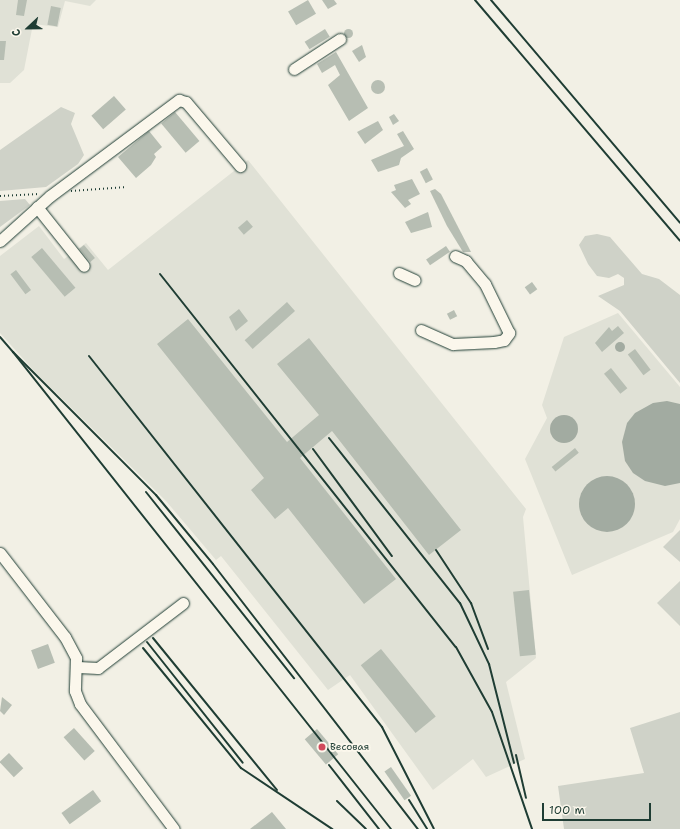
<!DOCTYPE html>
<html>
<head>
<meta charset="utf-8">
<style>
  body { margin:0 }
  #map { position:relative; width:680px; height:829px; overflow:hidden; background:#f2f0e5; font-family:"Shantell Sans",sans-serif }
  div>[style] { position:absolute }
  .built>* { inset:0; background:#e0e1d6 }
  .green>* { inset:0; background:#cfd2c8 }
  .water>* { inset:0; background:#a2aba1 }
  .round { border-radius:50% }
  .building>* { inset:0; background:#b7beb3; transform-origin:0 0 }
  .path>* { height:1.5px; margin-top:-0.75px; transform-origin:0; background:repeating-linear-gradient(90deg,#1f3d34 0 1px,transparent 0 4px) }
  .roads { filter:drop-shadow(0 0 1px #1f3d34) drop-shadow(0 0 1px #1f3d34) }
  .minor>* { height:11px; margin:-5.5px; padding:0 5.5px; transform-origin:5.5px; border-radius:5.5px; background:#fbf7ec }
  .rail>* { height:2px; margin:-1px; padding:0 1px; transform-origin:1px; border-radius:1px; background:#1f3d34 }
  .dots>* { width:11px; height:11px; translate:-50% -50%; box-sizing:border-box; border:2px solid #fbf7ec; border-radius:50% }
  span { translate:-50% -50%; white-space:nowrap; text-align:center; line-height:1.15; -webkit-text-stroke:4px #fbf7ec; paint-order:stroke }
  .poi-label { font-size:10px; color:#1f3d34 }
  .left { translate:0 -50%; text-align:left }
  .north { position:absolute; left:8px; top:8px; width:40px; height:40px; -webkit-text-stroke:3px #fbf7ec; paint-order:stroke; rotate:248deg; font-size:11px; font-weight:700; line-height:16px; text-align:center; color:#1f3d34 }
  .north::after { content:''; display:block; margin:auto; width:14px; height:18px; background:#1f3d34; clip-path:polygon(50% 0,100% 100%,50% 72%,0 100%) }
  .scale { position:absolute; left:542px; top:803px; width:109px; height:18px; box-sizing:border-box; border:2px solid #1f3d34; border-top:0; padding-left:5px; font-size:12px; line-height:14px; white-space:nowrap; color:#1f3d34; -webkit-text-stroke:3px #fbf7ec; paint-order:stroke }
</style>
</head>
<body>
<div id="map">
  <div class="built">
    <div style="clip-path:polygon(0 0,96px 0,90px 6px,65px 1px,58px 27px,33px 24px,24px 70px,10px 83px,0 83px)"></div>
    <div style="clip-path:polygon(248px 160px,526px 509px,523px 517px,536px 658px,506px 682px,525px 759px,486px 777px,473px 759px,433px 790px,350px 675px,328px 690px,221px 556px,216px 560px,166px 501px,37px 374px,0 333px,0 256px,39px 226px,64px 259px,86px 243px,108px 270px)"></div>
    <div style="clip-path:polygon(618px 313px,680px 387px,680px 519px,673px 532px,572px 575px,525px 459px,547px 418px,542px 405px,564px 337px)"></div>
  </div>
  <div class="green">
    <div style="clip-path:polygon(61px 107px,75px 113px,71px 124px,84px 155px,78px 164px,46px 187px,0 191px,0 150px)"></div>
    <div style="clip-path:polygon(25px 199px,30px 205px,0 227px,0 201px)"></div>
    <div style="clip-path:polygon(597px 234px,610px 237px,642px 274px,659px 279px,680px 295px,680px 383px,620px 311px,598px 296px,624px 285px,624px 278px,618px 274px,609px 278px,597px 276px,588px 264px,579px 245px,585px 236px)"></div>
    <div style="clip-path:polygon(680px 530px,680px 562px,663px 547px)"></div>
    <div style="clip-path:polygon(680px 581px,680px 626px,657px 603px)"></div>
    <div style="clip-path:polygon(680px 712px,680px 829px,564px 829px,558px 786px,644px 773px,630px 728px)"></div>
  </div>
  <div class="water">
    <div class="round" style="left:615px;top:342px;width:10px;height:10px"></div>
    <div style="clip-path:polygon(667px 401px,680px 404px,680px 483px,665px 486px,645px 481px,633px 473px,625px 461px,622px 442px,627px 423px,635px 413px,653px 403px)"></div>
    <div class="round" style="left:550px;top:415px;width:28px;height:28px"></div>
    <div class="round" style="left:579px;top:476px;width:56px;height:56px"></div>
  </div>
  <div class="building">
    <div style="clip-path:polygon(18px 0,27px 0,24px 16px,16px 15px)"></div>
    <div style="left:308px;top:0;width:16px;height:23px;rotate:60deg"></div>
    <div style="clip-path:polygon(322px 0,334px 0,337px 4px,328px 9px)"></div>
    <div style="left:51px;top:6px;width:10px;height:19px;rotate:11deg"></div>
    <div class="round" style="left:343.5px;top:28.5px;width:9px;height:9px"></div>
    <div style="left:325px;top:29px;width:9px;height:24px;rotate:58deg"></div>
    <div style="clip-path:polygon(0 41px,6px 41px,4px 60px,0 60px)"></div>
    <div style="clip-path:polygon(362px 45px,366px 57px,359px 62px,352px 51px)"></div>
    <div style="clip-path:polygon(336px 52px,368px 108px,349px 121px,328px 85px,340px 75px,335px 65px,322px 73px,317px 64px)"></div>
    <div class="round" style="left:371px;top:80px;width:14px;height:14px"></div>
    <div style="left:114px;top:96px;width:18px;height:30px;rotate:49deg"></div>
    <div style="left:175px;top:112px;width:38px;height:18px;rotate:50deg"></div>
    <div style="clip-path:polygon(394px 114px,399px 121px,393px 125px,389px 117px)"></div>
    <div style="clip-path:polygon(378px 121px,383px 130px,365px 144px,357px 132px)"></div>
    <div style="clip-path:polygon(149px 131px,162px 147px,154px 154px,156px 157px,151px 165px,136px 178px,118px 157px)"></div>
    <div style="clip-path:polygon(403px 131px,414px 149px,401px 158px,399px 165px,378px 172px,371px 160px,404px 146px,397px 134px)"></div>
    <div style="left:427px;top:168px;width:13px;height:8px;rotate:63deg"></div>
    <div style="clip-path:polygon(412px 179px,420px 194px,408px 200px,411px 204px,405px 208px,391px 192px,396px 190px,394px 185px)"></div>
    <div style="clip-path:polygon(435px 189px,441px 194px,471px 252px,463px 252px,447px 226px,430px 191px)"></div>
    <div style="clip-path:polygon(428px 212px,432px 227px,411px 233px,405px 222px)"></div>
    <div style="left:247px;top:220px;width:9px;height:12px;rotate:49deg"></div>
    <div style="left:84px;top:245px;width:17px;height:6px;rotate:50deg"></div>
    <div style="left:446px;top:246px;width:7px;height:24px;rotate:56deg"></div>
    <div style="left:42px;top:248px;width:52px;height:14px;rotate:50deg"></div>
    <div style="left:16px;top:270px;width:25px;height:7px;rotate:53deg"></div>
    <div style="left:532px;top:282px;width:9px;height:9px;rotate:54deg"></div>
    <div style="left:287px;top:302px;width:12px;height:57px;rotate:48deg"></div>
    <div style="clip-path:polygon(239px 309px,248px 321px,236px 331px,229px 317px)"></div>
    <div style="left:454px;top:310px;width:7px;height:8px;rotate:63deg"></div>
    <div style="clip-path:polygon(188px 319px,287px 442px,319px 415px,277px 364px,309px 338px,461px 530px,429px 555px,332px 431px,300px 458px,396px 579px,364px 604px,288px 508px,275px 519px,251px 490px,264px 478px,157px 344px)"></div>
    <div style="clip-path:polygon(618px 326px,624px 333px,602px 352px,595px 343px,609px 327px,612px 331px)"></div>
    <div style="left:635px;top:349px;width:26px;height:9px;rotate:53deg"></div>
    <div style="left:611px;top:368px;width:26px;height:9px;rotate:51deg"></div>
    <div style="left:575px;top:448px;width:6px;height:30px;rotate:51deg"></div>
    <div style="left:529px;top:590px;width:65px;height:16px;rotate:84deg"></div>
    <div style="left:48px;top:644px;width:20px;height:18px;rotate:70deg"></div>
    <div style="left:381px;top:649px;width:87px;height:26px;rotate:51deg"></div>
    <div style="clip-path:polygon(2px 697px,12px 705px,4px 715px,0 711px)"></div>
    <div style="left:74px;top:728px;width:31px;height:14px;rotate:48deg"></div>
    <div style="left:317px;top:729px;width:33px;height:16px;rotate:50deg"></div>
    <div style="left:9px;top:753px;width:21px;height:13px;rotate:47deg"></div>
    <div style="left:391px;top:767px;width:35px;height:8px;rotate:55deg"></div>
    <div style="left:93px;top:790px;width:14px;height:39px;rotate:54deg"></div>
    <div style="clip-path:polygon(272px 812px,286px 829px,250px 829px)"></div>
  </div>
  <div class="path">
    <div style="left:71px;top:191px;width:56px;rotate:-4.1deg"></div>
    <div style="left:0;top:196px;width:39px;rotate:-3deg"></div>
  </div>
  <div class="roads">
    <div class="minor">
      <div style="left:294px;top:69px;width:55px;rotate:-33.1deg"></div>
      <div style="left:37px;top:207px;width:75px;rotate:51.5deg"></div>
      <div style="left:0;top:241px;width:67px;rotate:-42deg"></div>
      <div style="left:50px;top:196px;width:161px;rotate:-36.7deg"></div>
      <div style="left:179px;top:100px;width:7px;rotate:16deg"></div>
      <div style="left:186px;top:102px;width:84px;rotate:49.8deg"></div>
      <div style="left:399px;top:273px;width:17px;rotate:24deg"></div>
      <div style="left:421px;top:330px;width:35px;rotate:24deg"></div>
      <div style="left:453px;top:344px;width:41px;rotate:-2.8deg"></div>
      <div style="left:494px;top:342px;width:10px;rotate:-11deg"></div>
      <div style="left:504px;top:340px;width:9px;rotate:-54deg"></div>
      <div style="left:509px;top:333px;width:55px;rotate:-116.1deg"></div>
      <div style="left:485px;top:284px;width:30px;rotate:-130deg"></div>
      <div style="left:466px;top:261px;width:12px;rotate:-156deg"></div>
      <div style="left:0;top:553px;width:106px;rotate:52.3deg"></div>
      <div style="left:65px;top:637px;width:24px;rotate:62deg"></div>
      <div style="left:76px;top:658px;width:33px;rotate:92deg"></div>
      <div style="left:75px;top:691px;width:14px;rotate:69deg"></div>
      <div style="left:80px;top:704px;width:156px;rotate:53.1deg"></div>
      <div style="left:78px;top:667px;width:20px;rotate:3deg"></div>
      <div style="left:98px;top:668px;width:107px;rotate:-37.4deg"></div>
    </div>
  </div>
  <div class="rail">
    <div style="left:475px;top:0;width:316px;rotate:49.6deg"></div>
    <div style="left:491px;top:0;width:292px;rotate:49.7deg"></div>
    <div style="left:160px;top:274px;width:476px;rotate:51.6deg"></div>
    <div style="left:456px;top:647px;width:74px;rotate:61deg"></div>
    <div style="left:492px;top:712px;width:124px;rotate:71.1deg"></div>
    <div style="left:0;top:337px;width:20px;rotate:49deg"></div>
    <div style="left:89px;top:356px;width:473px;rotate:51.7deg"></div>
    <div style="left:382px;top:727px;width:114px;rotate:63deg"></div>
    <div style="left:329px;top:438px;width:211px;rotate:51.6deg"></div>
    <div style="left:460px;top:603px;width:68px;rotate:64.6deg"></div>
    <div style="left:489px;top:664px;width:102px;rotate:75.8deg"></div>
    <div style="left:313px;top:449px;width:133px;rotate:53.6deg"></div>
    <div style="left:146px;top:492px;width:238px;rotate:51.5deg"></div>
    <div style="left:436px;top:550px;width:64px;rotate:56.6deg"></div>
    <div style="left:471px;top:603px;width:49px;rotate:69.7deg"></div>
    <div style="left:153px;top:638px;width:196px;rotate:50.8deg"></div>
    <div style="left:147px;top:642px;width:154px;rotate:51.6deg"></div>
    <div style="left:143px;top:648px;width:155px;rotate:50.8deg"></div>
    <div style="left:241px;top:768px;width:110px;rotate:33.8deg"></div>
    <div style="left:516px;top:755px;width:44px;rotate:76.9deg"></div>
    <div style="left:329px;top:765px;width:81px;rotate:52deg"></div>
    <div style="left:409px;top:800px;width:34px;rotate:58deg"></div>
    <div style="left:337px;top:801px;width:40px;rotate:44deg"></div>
    <div style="left:391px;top:829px;width:609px;rotate:-128.4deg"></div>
    <div style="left:13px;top:352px;width:202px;rotate:45deg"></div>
    <div style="left:156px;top:495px;width:89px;rotate:50.4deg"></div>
    <div style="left:213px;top:564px;width:335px;rotate:52.3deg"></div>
  </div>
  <div class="dots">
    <div style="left:322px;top:747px;background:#d1495b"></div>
  </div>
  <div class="poi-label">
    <span class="left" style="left:330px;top:747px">Весовая</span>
  </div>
  <div class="north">С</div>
  <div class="scale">100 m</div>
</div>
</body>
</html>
